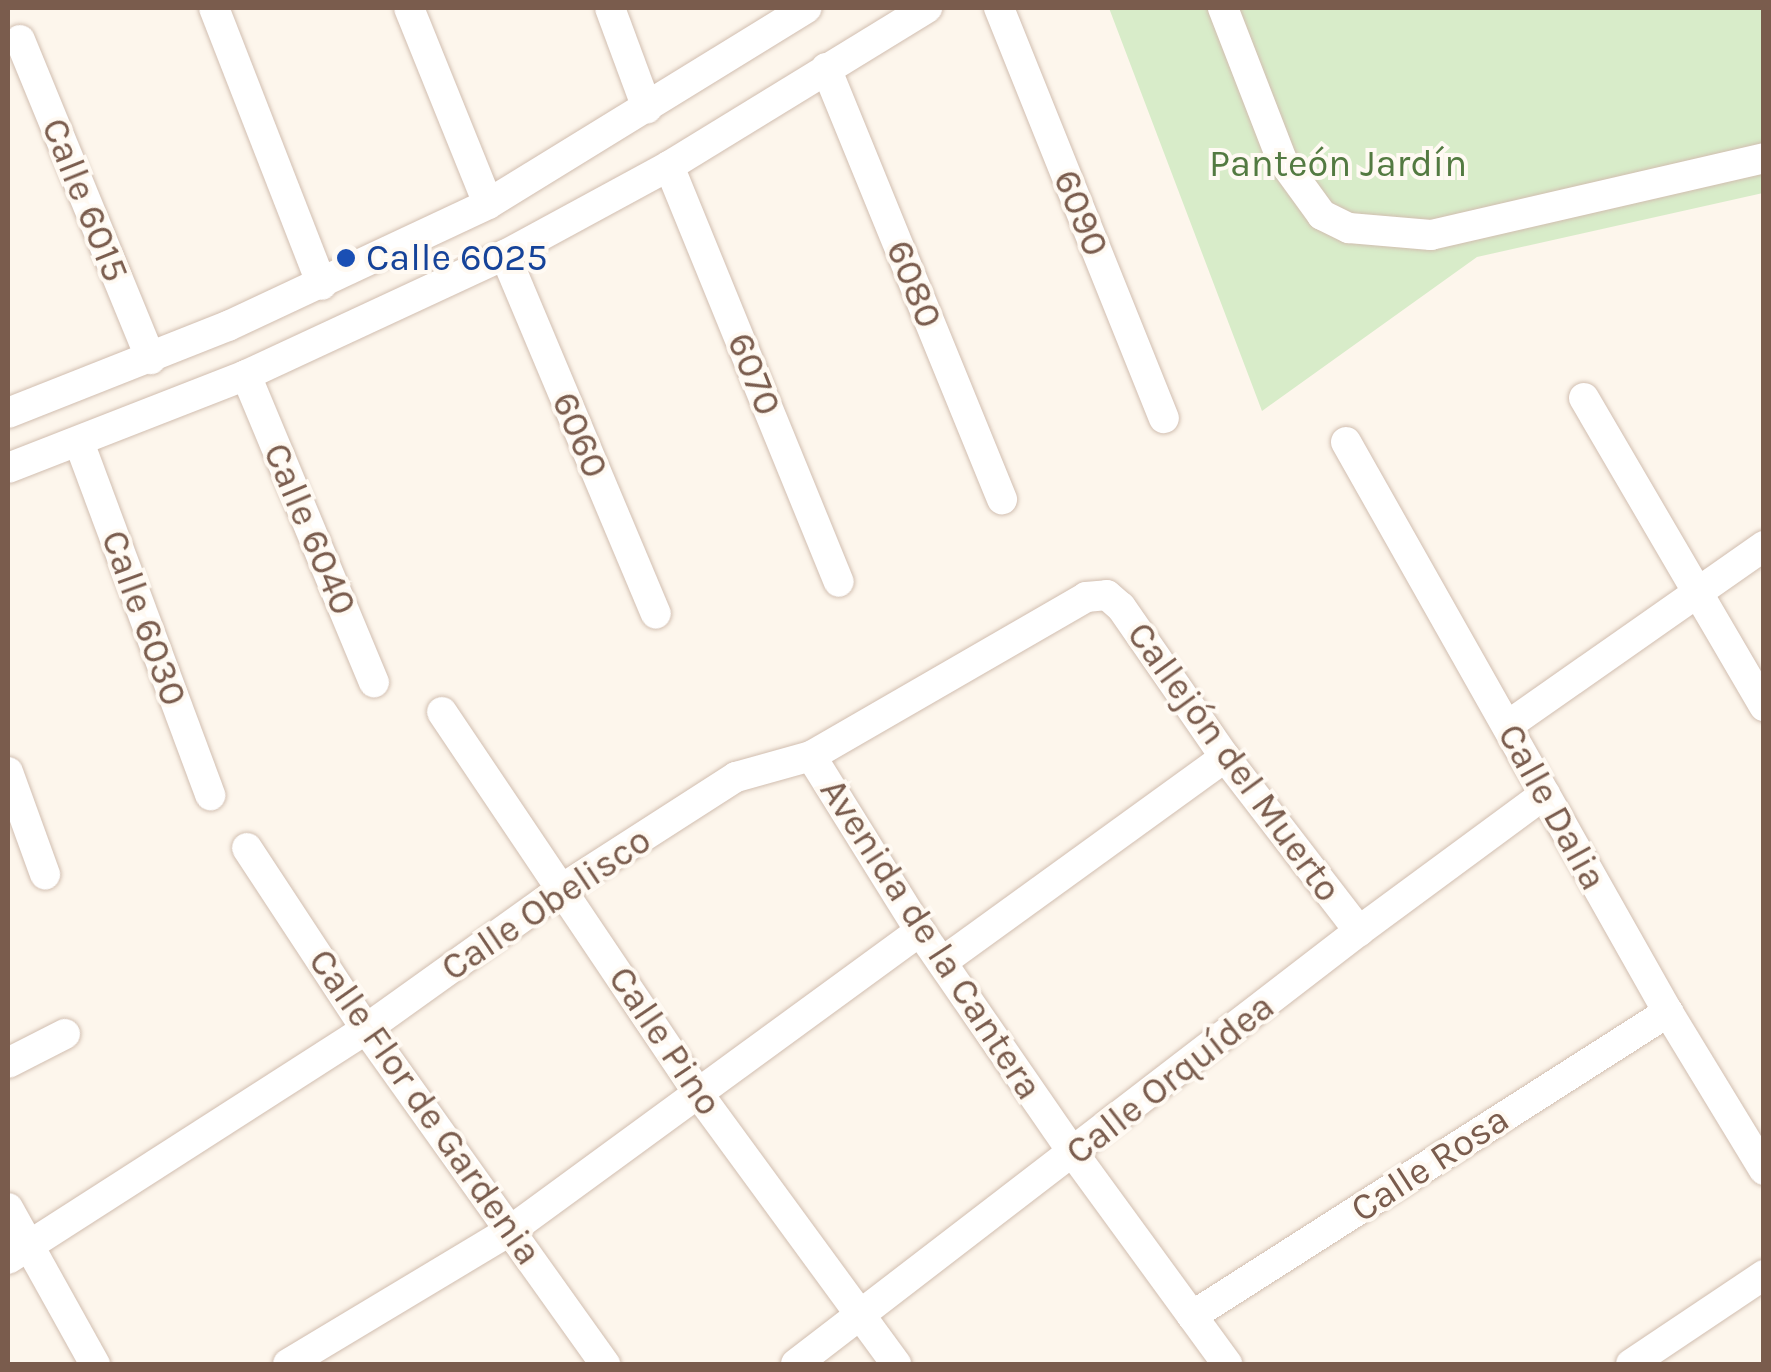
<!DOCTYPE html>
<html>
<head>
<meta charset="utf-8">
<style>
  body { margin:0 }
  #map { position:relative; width:1771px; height:1372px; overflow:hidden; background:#fdf6ec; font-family:Karla,sans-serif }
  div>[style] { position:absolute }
  .green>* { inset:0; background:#d8ecc9 }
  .roads { filter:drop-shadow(0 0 2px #d1beb0) drop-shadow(0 0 2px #d1beb0) }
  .minor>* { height:30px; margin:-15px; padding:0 15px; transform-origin:15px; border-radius:15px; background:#fff }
  .dots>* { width:28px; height:28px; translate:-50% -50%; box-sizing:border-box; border:5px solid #fffaf3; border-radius:50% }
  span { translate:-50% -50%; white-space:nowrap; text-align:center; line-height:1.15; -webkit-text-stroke:8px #fffaf3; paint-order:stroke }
  .park-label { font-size:38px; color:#537a41 }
  .street-label { font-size:38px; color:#7a5c4d }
  .transit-label { font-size:38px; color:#164399 }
  .left { translate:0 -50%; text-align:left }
  .frame { position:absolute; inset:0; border:10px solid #7a5c4d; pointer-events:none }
</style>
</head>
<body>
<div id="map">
  <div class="green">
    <div style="clip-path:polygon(1109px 8px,1763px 8px,1763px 193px,1477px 257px,1262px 411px)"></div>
  </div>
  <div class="roads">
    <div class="minor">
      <div style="left:214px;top:8px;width:297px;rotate:68.7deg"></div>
      <div style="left:409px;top:8px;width:211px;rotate:68deg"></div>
      <div style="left:610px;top:8px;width:107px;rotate:69.7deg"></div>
      <div style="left:999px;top:8px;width:442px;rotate:68.1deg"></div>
      <div style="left:1223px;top:8px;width:163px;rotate:68.8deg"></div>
      <div style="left:1282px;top:160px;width:68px;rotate:54deg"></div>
      <div style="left:1322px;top:215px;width:30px;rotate:26deg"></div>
      <div style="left:1349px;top:228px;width:82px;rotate:4.9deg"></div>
      <div style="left:1431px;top:235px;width:342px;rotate:-13deg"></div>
      <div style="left:20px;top:40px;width:345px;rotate:67.7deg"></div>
      <div style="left:826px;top:68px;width:466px;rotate:67.8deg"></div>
      <div style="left:669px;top:166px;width:449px;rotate:67.8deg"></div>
      <div style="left:505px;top:255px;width:389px;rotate:67.2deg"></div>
      <div style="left:246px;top:375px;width:333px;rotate:67.4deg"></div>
      <div style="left:1584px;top:398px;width:357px;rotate:59.7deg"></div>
      <div style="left:8px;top:413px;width:237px;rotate:-21.6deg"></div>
      <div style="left:228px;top:326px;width:287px;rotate:-25.1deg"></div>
      <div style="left:488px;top:204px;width:374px;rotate:-31.6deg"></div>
      <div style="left:79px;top:442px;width:377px;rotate:69.6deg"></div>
      <div style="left:1346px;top:442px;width:655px;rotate:60.54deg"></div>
      <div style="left:1668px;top:1012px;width:185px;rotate:58.7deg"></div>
      <div style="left:8px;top:468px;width:256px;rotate:-21.3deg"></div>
      <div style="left:246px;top:375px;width:285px;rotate:-24.9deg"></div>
      <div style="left:505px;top:255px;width:187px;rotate:-28.5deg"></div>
      <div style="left:669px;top:166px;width:303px;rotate:-31.5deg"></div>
      <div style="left:442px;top:712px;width:463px;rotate:56.1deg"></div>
      <div style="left:700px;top:1096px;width:332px;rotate:53.8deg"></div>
      <div style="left:1507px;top:726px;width:314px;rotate:-35deg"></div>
      <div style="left:811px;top:756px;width:206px;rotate:58.1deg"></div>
      <div style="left:920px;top:931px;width:271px;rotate:55.4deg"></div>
      <div style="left:1074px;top:1154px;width:260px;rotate:53.9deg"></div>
      <div style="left:8px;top:772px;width:109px;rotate:70.1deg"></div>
      <div style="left:247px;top:848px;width:217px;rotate:56.7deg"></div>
      <div style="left:366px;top:1029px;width:412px;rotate:54.5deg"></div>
      <div style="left:942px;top:962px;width:349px;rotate:-35.9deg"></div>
      <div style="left:8px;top:1063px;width:64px;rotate:-27deg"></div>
      <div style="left:8px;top:1208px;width:179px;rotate:60.9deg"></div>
      <div style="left:8px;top:1259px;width:426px;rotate:-32.7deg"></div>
      <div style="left:366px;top:1029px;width:242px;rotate:-35.6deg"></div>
      <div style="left:563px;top:888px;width:206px;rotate:-32.7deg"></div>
      <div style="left:736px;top:777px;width:78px;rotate:-15.6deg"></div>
      <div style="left:811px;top:756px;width:318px;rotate:-30deg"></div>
      <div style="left:1086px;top:597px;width:21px;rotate:-5deg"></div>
      <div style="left:1107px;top:595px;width:18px;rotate:41deg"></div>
      <div style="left:1121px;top:607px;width:183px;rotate:55.3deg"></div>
      <div style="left:1225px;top:757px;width:220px;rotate:52.4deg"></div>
      <div style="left:1192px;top:1316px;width:565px;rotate:-32.56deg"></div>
      <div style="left:288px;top:1364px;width:260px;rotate:-31deg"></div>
      <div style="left:511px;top:1230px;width:507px;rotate:-36.17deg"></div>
      <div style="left:796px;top:1364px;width:710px;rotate:-37.56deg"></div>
      <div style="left:1359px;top:931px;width:231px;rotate:-36.4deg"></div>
      <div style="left:1631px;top:1364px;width:160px;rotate:-33.8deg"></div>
    </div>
  </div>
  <div class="dots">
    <div style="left:346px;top:258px;background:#1a4fb4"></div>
  </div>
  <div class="park-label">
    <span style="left:1338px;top:164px">Panteón Jardín</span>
  </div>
  <div class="street-label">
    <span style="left:85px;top:200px;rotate:68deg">Calle 6015</span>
    <span style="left:1081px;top:213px;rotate:68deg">6090</span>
    <span style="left:914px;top:284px;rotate:68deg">6080</span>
    <span style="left:754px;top:374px;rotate:68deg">6070</span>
    <span style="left:580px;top:435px;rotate:67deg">6060</span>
    <span style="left:310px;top:529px;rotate:67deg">Calle 6040</span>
    <span style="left:144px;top:618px;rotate:70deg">Calle 6030</span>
    <span style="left:1234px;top:762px;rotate:54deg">Callejón del Muerto</span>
    <span style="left:1552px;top:807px;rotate:61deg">Calle Dalia</span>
    <span style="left:546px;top:904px;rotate:-34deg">Calle Obelisco</span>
    <span style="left:931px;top:939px;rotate:57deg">Avenida de la Cantera</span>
    <span style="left:665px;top:1041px;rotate:56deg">Calle Pino</span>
    <span style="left:1170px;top:1079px;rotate:-38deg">Calle Orquídea</span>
    <span style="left:425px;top:1107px;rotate:55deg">Calle Flor de Gardenia</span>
    <span style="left:1430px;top:1164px;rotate:-33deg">Calle Rosa</span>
  </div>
  <div class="transit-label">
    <span class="left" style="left:366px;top:258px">Calle 6025</span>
  </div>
  <div class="frame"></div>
</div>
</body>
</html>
